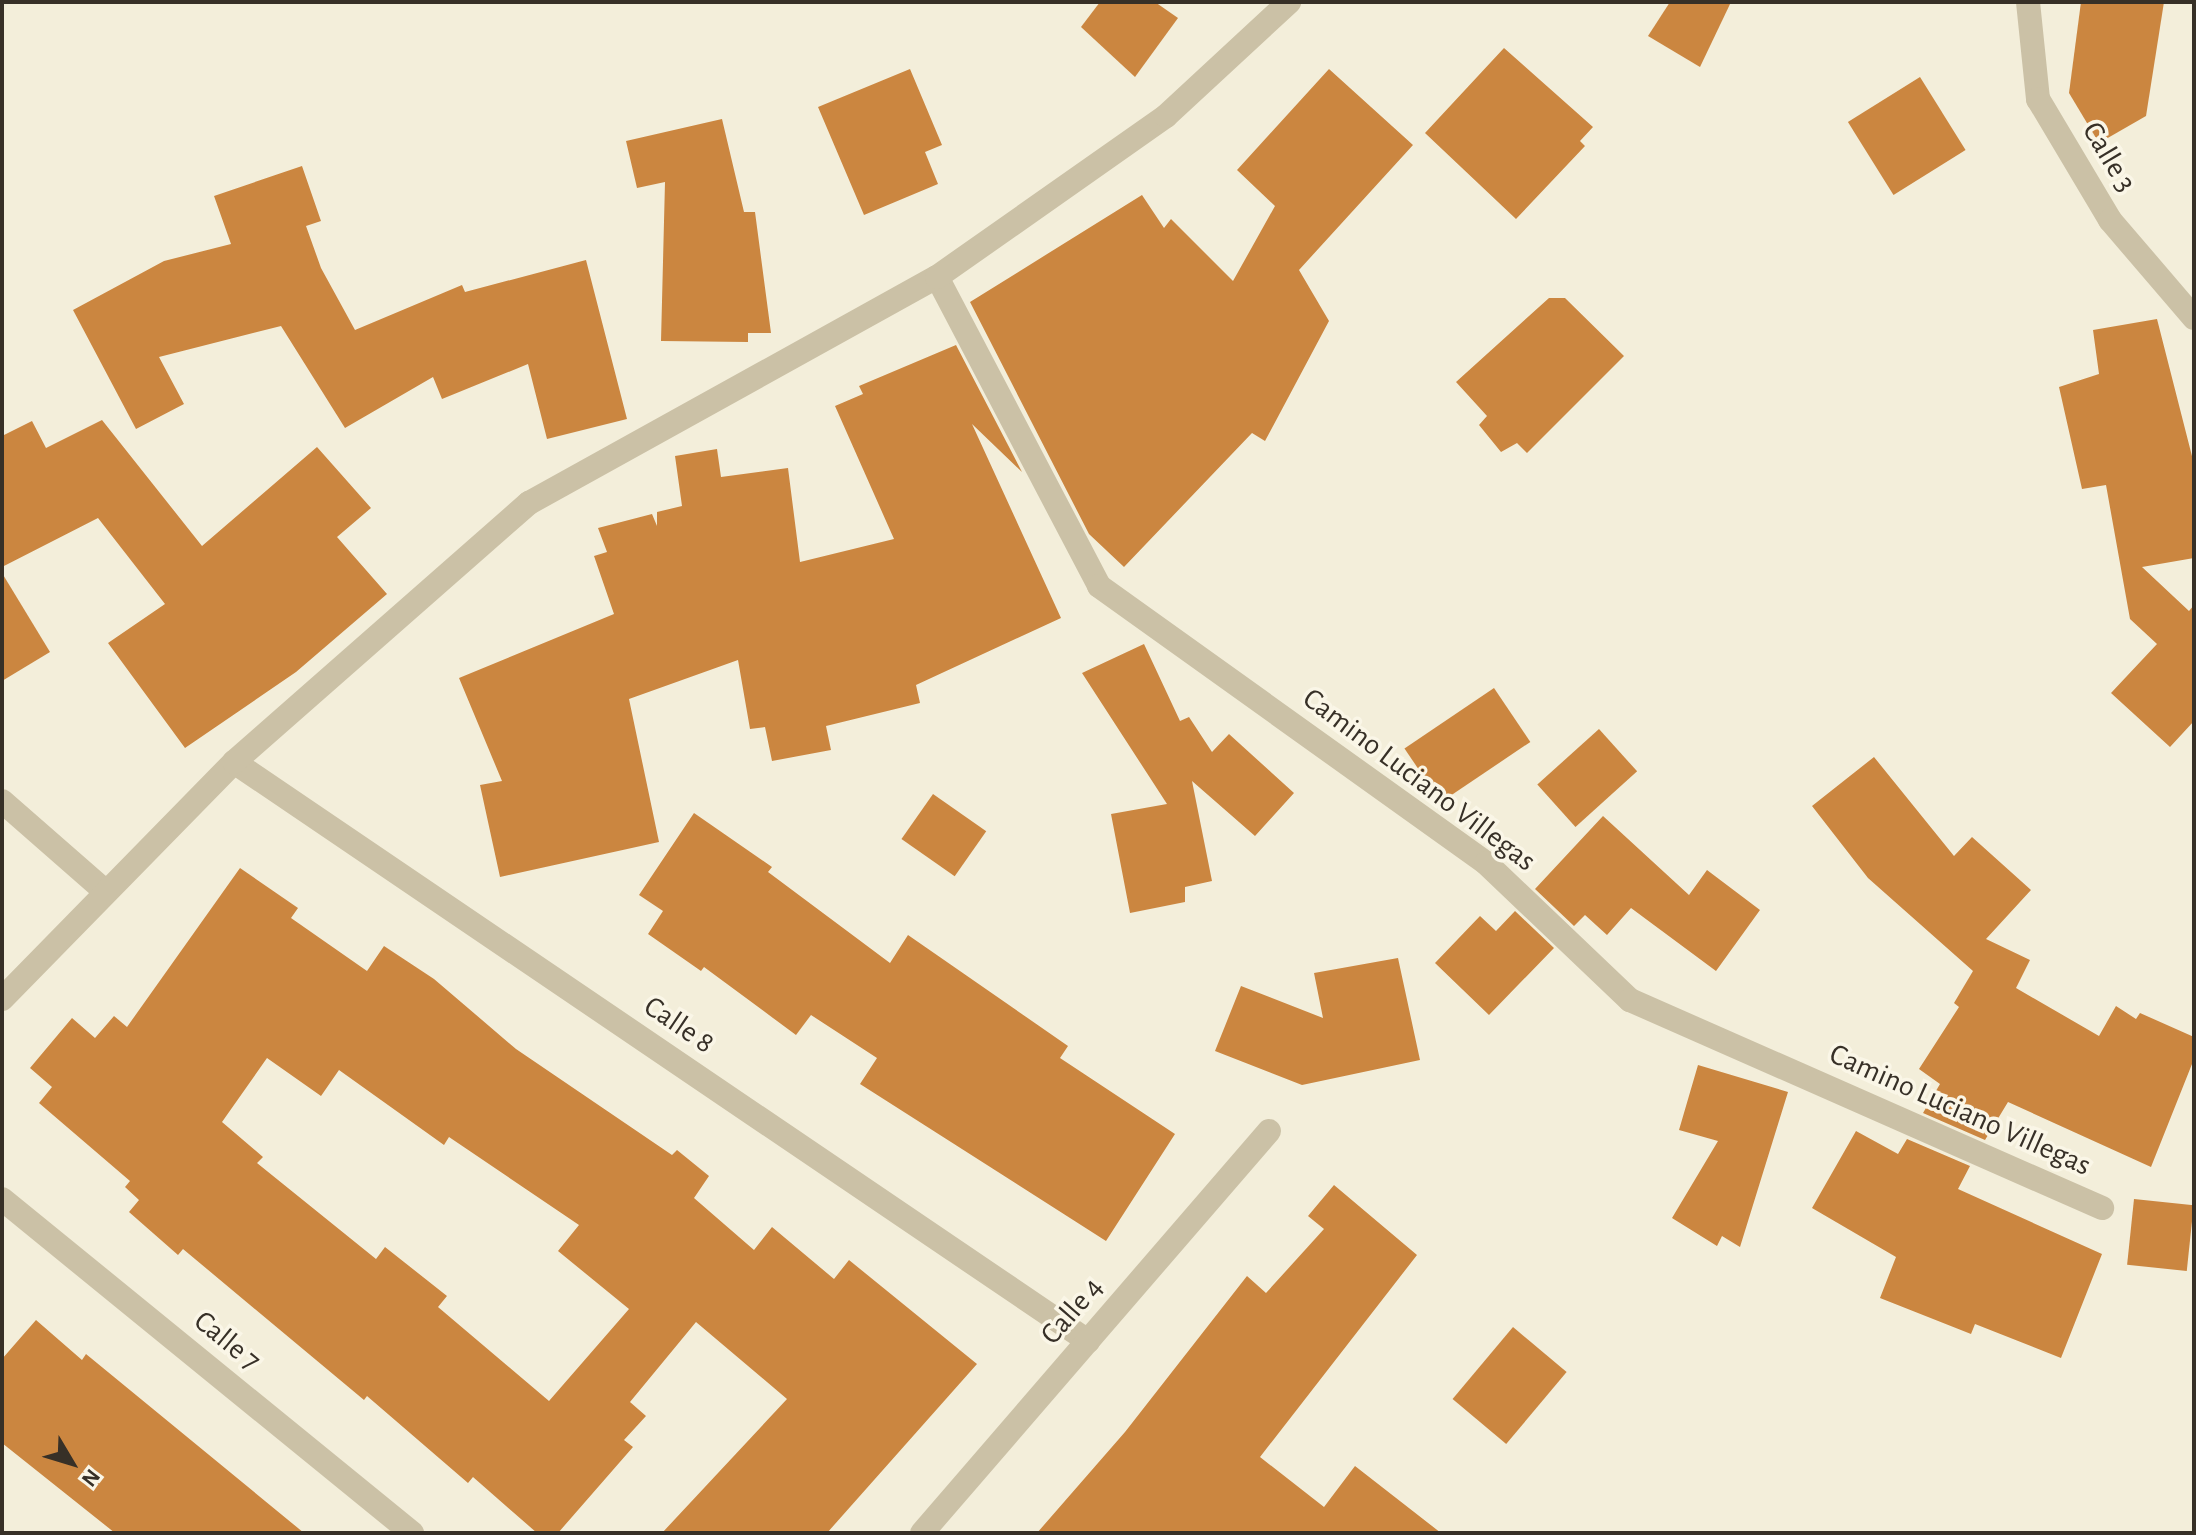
<!DOCTYPE html>
<html>
<head>
<meta charset="utf-8">
<style>
  body { margin:0 }
  #map { position:relative; width:2196px; height:1535px; overflow:hidden; background:#f3eeda; font-family:"Alegreya Sans",sans-serif }
  div>[style] { position:absolute }
  .building>* { inset:0; background:#cb8640; transform-origin:0 0 }
  .street>* { height:24px; margin:-12px; padding:0 12px; transform-origin:12px; border-radius:12px; background:#cbc1a6 }
  span { translate:-50% -50%; white-space:nowrap; text-align:center; line-height:1.15; -webkit-text-stroke:7px #faf6e7; paint-order:stroke }
  .street-label { font-size:30px; color:#373027 }
  .frame { position:absolute; inset:0; border:4px solid #373027; pointer-events:none }
  .north { position:absolute; left:32px; top:1423px; width:80px; height:80px; -webkit-text-stroke:6px #faf6e7; paint-order:stroke; rotate:128deg; font-size:22px; font-weight:700; line-height:32px; text-align:center; color:#373027 }
  .north::after { content:''; display:block; margin:auto; width:28px; height:36px; background:#373027; clip-path:polygon(50% 0,100% 100%,50% 72%,0 100%) }
</style>
</head>
<body>
<div id="map">
  <div class="building">
    <div style="clip-path:polygon(1100px 2px,1155px 2px,1178px 18px,1135px 77px,1081px 27px)"></div>
    <div style="clip-path:polygon(1670px 2px,1731px 2px,1700px 67px,1648px 36px)"></div>
    <div style="clip-path:polygon(2081px 2px,2164px 2px,2146px 116px,2099px 143px,2069px 93px)"></div>
    <div style="clip-path:polygon(1504px 48px,1593px 127px,1580px 141px,1585px 146px,1516px 219px,1425px 133px)"></div>
    <div style="clip-path:polygon(910px 69px,942px 145px,925px 152px,938px 184px,864px 215px,818px 107px)"></div>
    <div style="clip-path:polygon(1329px 69px,1413px 145px,1299px 270px,1329px 321px,1265px 441px,1252px 433px,1124px 567px,1089px 534px,970px 302px,1142px 195px,1164px 228px,1171px 219px,1233px 281px,1275px 206px,1237px 170px)"></div>
    <div style="left:1920px;top:77px;width:86px;height:85px;rotate:58deg"></div>
    <div style="clip-path:polygon(722px 119px,744px 212px,755px 212px,771px 333px,748px 333px,748px 342px,661px 341px,665px 182px,637px 188px,626px 141px)"></div>
    <div style="clip-path:polygon(302px 166px,321px 221px,306px 226px,321px 268px,355px 330px,462px 285px,465px 292px,586px 260px,627px 419px,547px 439px,528px 364px,442px 399px,433px 377px,345px 428px,281px 326px,159px 357px,184px 404px,136px 429px,73px 310px,164px 261px,231px 244px,214px 196px)"></div>
    <div style="clip-path:polygon(1549px 298px,1565px 298px,1624px 356px,1527px 453px,1517px 443px,1501px 452px,1479px 425px,1487px 416px,1456px 382px)"></div>
    <div style="clip-path:polygon(2157px 319px,2194px 464px,2194px 558px,2142px 567px,2189px 611px,2194px 605px,2194px 721px,2170px 747px,2111px 693px,2157px 644px,2130px 619px,2106px 485px,2082px 489px,2059px 387px,2099px 374px,2093px 330px)"></div>
    <div style="clip-path:polygon(956px 345px,1022px 472px,972px 424px,1061px 618px,916px 685px,920px 703px,826px 726px,831px 750px,772px 761px,765px 727px,750px 729px,738px 660px,629px 699px,659px 842px,500px 877px,480px 785px,502px 781px,459px 678px,614px 614px,594px 556px,607px 552px,598px 528px,652px 514px,657px 526px,657px 512px,682px 506px,675px 456px,717px 449px,721px 477px,788px 468px,800px 562px,894px 539px,835px 406px,863px 394px,859px 386px)"></div>
    <div style="clip-path:polygon(102px 420px,202px 546px,317px 447px,371px 508px,337px 537px,387px 594px,296px 672px,185px 748px,108px 643px,165px 604px,98px 518px,2px 567px,2px 436px,32px 421px,46px 448px)"></div>
    <div style="clip-path:polygon(2px 573px,50px 652px,2px 681px)"></div>
    <div style="clip-path:polygon(1144px 644px,1180px 721px,1189px 717px,1212px 752px,1229px 734px,1294px 793px,1255px 836px,1192px 781px,1212px 881px,1185px 887px,1185px 902px,1130px 913px,1111px 814px,1167px 804px,1082px 673px)"></div>
    <div style="left:1494px;top:688px;width:65px;height:108px;rotate:56deg"></div>
    <div style="left:1599px;top:729px;width:57px;height:83px;rotate:48deg"></div>
    <div style="clip-path:polygon(1874px 757px,1954px 856px,1972px 837px,2031px 890px,1986px 939px,2030px 960px,2016px 988px,2099px 1036px,2116px 1006px,2136px 1019px,2140px 1013px,2194px 1037px,2194px 1059px,2151px 1167px,2008px 1102px,1985px 1140px,1923px 1113px,1940px 1084px,1919px 1069px,1959px 1007px,1954px 1003px,1973px 971px,1868px 878px,1812px 806px)"></div>
    <div style="left:933px;top:794px;width:65px;height:55px;rotate:35deg"></div>
    <div style="clip-path:polygon(694px 813px,772px 867px,768px 872px,890px 963px,908px 935px,1068px 1046px,1060px 1058px,1175px 1134px,1106px 1241px,860px 1084px,877px 1058px,811px 1015px,796px 1035px,704px 967px,701px 971px,648px 934px,663px 911px,639px 895px)"></div>
    <div style="clip-path:polygon(1603px 816px,1689px 895px,1707px 870px,1760px 910px,1716px 971px,1631px 908px,1607px 935px,1585px 915px,1574px 926px,1535px 889px)"></div>
    <div style="clip-path:polygon(evenodd,240px 868px,298px 908px,291px 918px,367px 971px,384px 946px,434px 979px,516px 1049px,672px 1155px,677px 1150px,709px 1176px,694px 1198px,754px 1250px,772px 1227px,834px 1279px,849px 1260px,977px 1364px,827px 1533px,662px 1533px,787px 1399px,696px 1322px,630px 1402px,646px 1416px,624px 1440px,633px 1447px,558px 1533px,537px 1533px,473px 1477px,468px 1483px,367px 1396px,364px 1400px,183px 1249px,178px 1255px,129px 1212px,139px 1200px,125px 1187px,130px 1181px,39px 1103px,52px 1087px,30px 1068px,72px 1018px,95px 1038px,114px 1016px,127px 1027px,240px 868px,267px 1058px,321px 1096px,339px 1070px,444px 1145px,449px 1137px,579px 1225px,558px 1251px,629px 1309px,549px 1401px,438px 1307px,447px 1296px,385px 1247px,376px 1259px,257px 1163px,263px 1157px,222px 1122px,267px 1058px)"></div>
    <div style="clip-path:polygon(1515px 911px,1554px 948px,1489px 1015px,1435px 963px,1480px 916px,1496px 931px)"></div>
    <div style="clip-path:polygon(1398px 958px,1420px 1060px,1302px 1085px,1215px 1051px,1241px 986px,1323px 1018px,1314px 973px)"></div>
    <div style="clip-path:polygon(1698px 1065px,1788px 1092px,1740px 1247px,1722px 1236px,1717px 1246px,1672px 1218px,1718px 1141px,1679px 1130px)"></div>
    <div style="clip-path:polygon(1856px 1131px,1898px 1154px,1907px 1139px,1970px 1166px,1958px 1189px,2102px 1254px,2061px 1358px,1975px 1324px,1971px 1334px,1880px 1298px,1896px 1257px,1812px 1208px)"></div>
    <div style="clip-path:polygon(1334px 1185px,1417px 1255px,1260px 1457px,1324px 1507px,1355px 1466px,1441px 1533px,1037px 1533px,1125px 1432px,1247px 1276px,1266px 1293px,1324px 1229px,1308px 1216px)"></div>
    <div style="left:2134px;top:1199px;width:60px;height:66px;rotate:6deg"></div>
    <div style="clip-path:polygon(36px 1320px,82px 1360px,86px 1354px,304px 1533px,115px 1533px,2px 1443px,2px 1359px)"></div>
    <div style="left:1513px;top:1327px;width:70px;height:94px;rotate:40deg"></div>
  </div>
  <div class="street">
    <div style="left:2028px;top:2px;width:98px;rotate:84.1deg"></div>
    <div style="left:2038px;top:99px;width:141px;rotate:59.2deg"></div>
    <div style="left:2110px;top:220px;width:129px;rotate:49.4deg"></div>
    <div style="left:937px;top:277px;width:349px;rotate:62.3deg"></div>
    <div style="left:1099px;top:586px;width:476px;rotate:35.6deg"></div>
    <div style="left:1486px;top:863px;width:199px;rotate:43.6deg"></div>
    <div style="left:1630px;top:1000px;width:516px;rotate:23.78deg"></div>
    <div style="left:234px;top:762px;width:1032px;rotate:34.14deg"></div>
    <div style="left:2px;top:801px;width:138px;rotate:41.2deg"></div>
    <div style="left:2px;top:999px;width:332px;rotate:-45.6deg"></div>
    <div style="left:234px;top:762px;width:393px;rotate:-41.3deg"></div>
    <div style="left:529px;top:503px;width:466px;rotate:-29deg"></div>
    <div style="left:937px;top:277px;width:280px;rotate:-35.1deg"></div>
    <div style="left:1166px;top:116px;width:168px;rotate:-42.8deg"></div>
    <div style="left:2px;top:1199px;width:529px;rotate:39.17deg"></div>
    <div style="left:922px;top:1533px;width:531px;rotate:-49.2deg"></div>
  </div>
  <div class="street-label">
    <span style="left:2109px;top:157px;rotate:59deg">Calle 3</span>
    <span style="left:1419px;top:780px;rotate:37deg">Camino Luciano Villegas</span>
    <span style="left:679px;top:1025px;rotate:34deg">Calle 8</span>
    <span style="left:1960px;top:1110px;rotate:24deg">Camino Luciano Villegas</span>
    <span style="left:1072px;top:1311px;rotate:-49deg">Calle 4</span>
    <span style="left:227px;top:1341px;rotate:39deg">Calle 7</span>
  </div>
  <div class="frame"></div>
  <div class="north">N</div>
</div>
</body>
</html>
